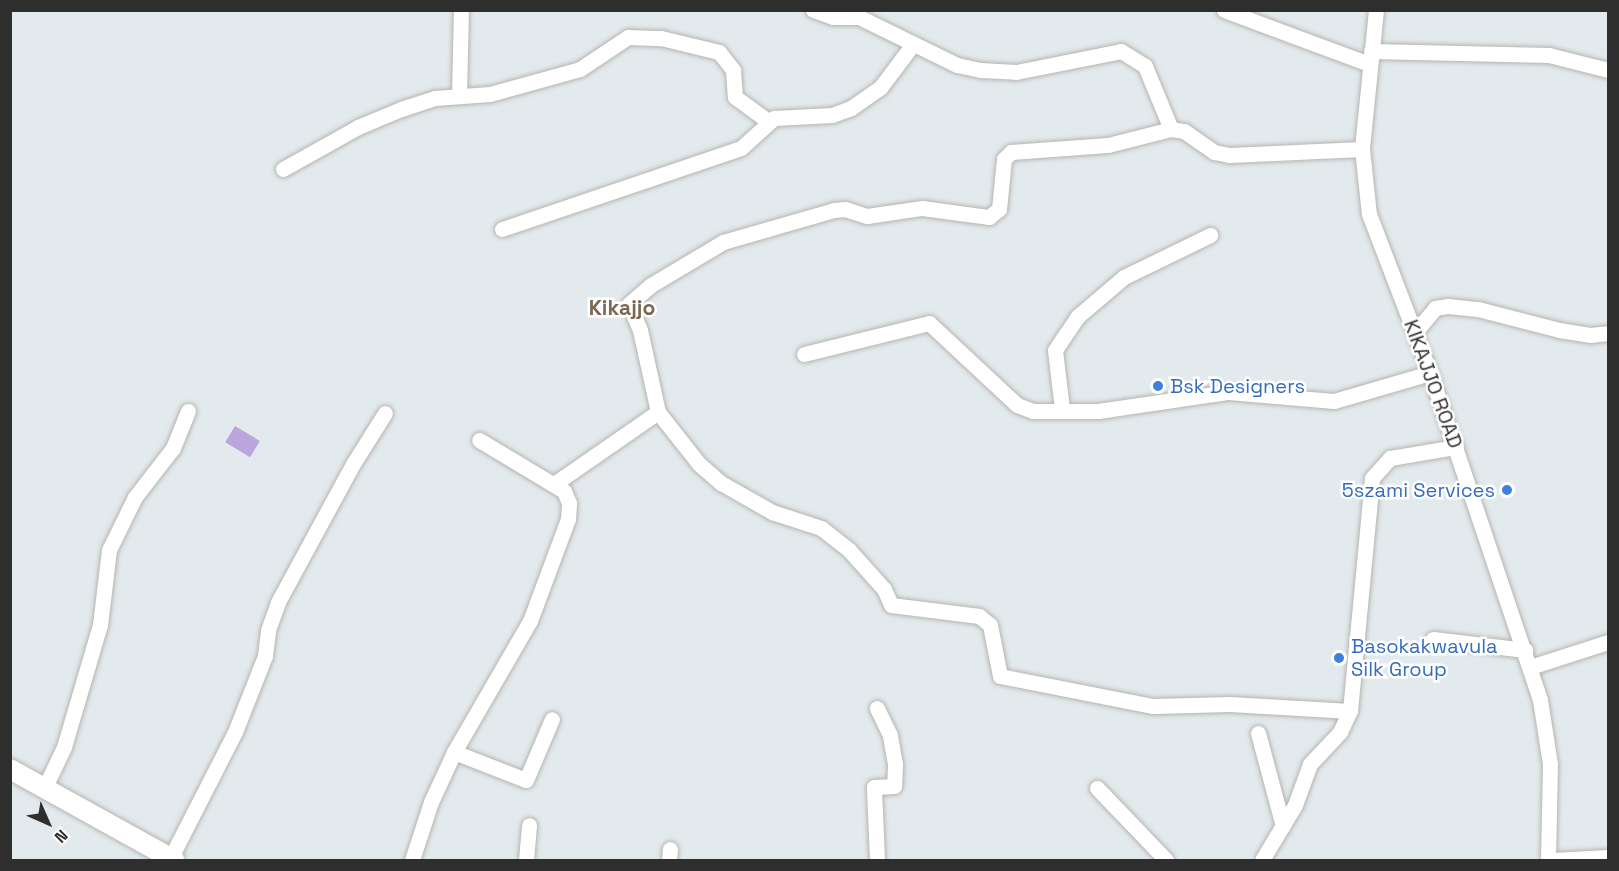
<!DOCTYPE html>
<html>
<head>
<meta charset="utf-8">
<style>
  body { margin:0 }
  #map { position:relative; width:1619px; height:871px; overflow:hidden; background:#e2eaee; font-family:"Space Grotesk",sans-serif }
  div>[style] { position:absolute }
  .green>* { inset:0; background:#baa5de; transform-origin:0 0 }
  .roads { filter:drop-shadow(0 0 2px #b8b4ae) drop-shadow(0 0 2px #b8b4ae) }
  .minor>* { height:15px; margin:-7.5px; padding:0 7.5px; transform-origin:7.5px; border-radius:7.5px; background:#fff }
  .tertiary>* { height:20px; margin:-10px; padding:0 10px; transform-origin:10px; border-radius:10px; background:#fff }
  .dots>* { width:16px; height:16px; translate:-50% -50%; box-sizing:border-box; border:3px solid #fff; border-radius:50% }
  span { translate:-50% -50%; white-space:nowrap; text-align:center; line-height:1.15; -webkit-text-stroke:5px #fff; paint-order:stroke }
  .street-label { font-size:20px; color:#2e2e2e }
  .shop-label { font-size:20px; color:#366cbe }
  .left { translate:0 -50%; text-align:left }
  .right { translate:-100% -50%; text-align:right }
  .neighbourhood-label { font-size:21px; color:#7b6852; font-weight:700 }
  .frame { position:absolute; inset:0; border:12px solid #2e2e2e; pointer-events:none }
  .north { position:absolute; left:18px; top:793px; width:60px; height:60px; -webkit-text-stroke:4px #fff; paint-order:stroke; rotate:135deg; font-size:16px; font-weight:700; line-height:24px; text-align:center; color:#2e2e2e }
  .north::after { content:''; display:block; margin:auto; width:21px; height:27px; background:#2e2e2e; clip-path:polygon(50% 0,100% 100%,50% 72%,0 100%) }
</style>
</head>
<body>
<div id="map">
  <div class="green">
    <div style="left:235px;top:426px;width:29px;height:19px;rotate:31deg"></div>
  </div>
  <div class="roads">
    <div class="minor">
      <div style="left:813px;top:10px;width:21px;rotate:19deg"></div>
      <div style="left:833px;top:17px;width:26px"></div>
      <div style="left:859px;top:17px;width:109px;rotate:26.1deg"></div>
      <div style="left:957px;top:65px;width:24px;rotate:12deg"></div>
      <div style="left:980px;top:70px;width:36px;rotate:3deg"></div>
      <div style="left:1016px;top:72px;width:107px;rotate:-11.3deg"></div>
      <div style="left:1121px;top:51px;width:28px;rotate:32deg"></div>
      <div style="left:1145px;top:66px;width:68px;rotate:67.6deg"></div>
      <div style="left:1224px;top:10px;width:155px;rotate:20.4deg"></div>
      <div style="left:1376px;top:10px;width:140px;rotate:95.8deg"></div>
      <div style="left:1362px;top:149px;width:65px;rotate:83.9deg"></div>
      <div style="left:1369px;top:214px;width:170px;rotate:69deg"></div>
      <div style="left:1430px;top:373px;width:345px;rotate:71.4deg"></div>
      <div style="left:1540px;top:700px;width:65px;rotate:81.1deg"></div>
      <div style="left:1550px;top:764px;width:96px;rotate:91.2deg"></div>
      <div style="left:1371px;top:51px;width:178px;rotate:1.3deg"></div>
      <div style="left:1549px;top:55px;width:61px;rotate:14.3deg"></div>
      <div style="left:459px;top:96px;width:86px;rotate:-88.7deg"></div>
      <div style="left:283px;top:169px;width:86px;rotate:-29.2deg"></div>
      <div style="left:358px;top:127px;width:47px;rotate:-22.7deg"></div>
      <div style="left:401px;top:109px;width:36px;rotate:-18deg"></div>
      <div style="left:435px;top:98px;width:55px;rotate:-4.2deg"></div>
      <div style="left:490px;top:94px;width:93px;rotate:-15.5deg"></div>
      <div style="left:580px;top:69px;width:58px;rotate:-33.7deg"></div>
      <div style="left:628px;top:37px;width:33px;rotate:2deg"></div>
      <div style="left:661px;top:38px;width:60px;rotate:13.6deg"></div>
      <div style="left:719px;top:52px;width:23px;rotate:52deg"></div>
      <div style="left:733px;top:70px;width:27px;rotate:86deg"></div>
      <div style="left:735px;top:97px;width:41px;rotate:36deg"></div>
      <div style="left:502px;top:229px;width:252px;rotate:-18.7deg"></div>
      <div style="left:741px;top:148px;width:45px;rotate:-42.3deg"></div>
      <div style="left:774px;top:118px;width:58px;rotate:-3deg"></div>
      <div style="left:832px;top:115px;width:20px;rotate:-20deg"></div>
      <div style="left:851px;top:108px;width:35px;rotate:-35deg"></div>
      <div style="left:880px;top:88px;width:55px;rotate:-53.1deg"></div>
      <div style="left:1416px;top:331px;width:30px;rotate:-50deg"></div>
      <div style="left:1435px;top:308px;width:13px;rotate:-9deg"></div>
      <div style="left:1448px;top:306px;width:30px;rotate:6deg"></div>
      <div style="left:1478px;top:309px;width:84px;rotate:14.5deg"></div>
      <div style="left:1559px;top:330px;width:31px;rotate:9deg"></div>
      <div style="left:1590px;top:335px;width:18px;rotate:-6deg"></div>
      <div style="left:804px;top:354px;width:129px;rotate:-13.9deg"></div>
      <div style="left:929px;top:323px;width:120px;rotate:43deg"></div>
      <div style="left:1017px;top:405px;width:17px;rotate:21deg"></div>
      <div style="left:1033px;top:411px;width:65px"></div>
      <div style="left:1098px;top:411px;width:132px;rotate:-8.3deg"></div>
      <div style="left:1229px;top:392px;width:105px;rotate:4.9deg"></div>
      <div style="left:1334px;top:401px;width:100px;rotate:-16.3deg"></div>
      <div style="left:1062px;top:409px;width:59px;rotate:-96.8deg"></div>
      <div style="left:1055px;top:350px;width:40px;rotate:-56deg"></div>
      <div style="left:1077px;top:317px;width:62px;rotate:-40.4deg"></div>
      <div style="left:1124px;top:277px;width:96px;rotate:-26deg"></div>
      <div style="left:658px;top:412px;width:84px;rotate:-102.4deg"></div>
      <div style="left:640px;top:330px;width:28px;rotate:-113deg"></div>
      <div style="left:629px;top:304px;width:29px;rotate:-41deg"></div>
      <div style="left:651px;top:285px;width:84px;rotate:-30.8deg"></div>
      <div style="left:723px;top:242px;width:116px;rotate:-16.1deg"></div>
      <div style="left:834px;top:210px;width:11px;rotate:-5deg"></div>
      <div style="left:845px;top:209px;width:23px;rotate:18deg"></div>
      <div style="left:867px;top:216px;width:56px;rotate:-8.3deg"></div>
      <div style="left:922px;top:208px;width:68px;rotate:7.7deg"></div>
      <div style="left:989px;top:217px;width:13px;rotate:-39deg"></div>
      <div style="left:999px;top:209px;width:50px;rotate:-84.3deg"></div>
      <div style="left:1004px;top:159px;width:10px;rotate:-45deg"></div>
      <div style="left:1011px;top:152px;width:97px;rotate:-4.1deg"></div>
      <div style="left:1108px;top:145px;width:65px;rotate:-14.3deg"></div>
      <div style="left:1171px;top:129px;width:13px;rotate:9deg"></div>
      <div style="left:1184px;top:131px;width:37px;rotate:35deg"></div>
      <div style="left:1214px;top:152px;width:16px;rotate:11deg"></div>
      <div style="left:1230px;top:155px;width:132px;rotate:-2.6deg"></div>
      <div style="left:554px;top:484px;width:126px;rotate:-34.7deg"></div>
      <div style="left:658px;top:412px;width:66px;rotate:51.7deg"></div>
      <div style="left:699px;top:464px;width:29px;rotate:41deg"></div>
      <div style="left:721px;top:483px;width:59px;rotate:29.6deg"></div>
      <div style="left:772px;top:512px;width:52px;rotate:18.1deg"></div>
      <div style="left:821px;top:528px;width:36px;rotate:38deg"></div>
      <div style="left:849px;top:550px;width:52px;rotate:48.1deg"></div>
      <div style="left:884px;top:589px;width:17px;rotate:66deg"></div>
      <div style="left:891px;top:605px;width:89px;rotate:7.1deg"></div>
      <div style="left:979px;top:616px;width:14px;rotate:39deg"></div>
      <div style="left:990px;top:625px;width:52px;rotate:78.9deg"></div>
      <div style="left:1000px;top:676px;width:156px;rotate:11.1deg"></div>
      <div style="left:1153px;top:706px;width:77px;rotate:-1.5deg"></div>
      <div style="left:1230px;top:704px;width:120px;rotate:3.3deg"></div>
      <div style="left:1433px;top:639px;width:93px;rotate:6.8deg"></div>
      <div style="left:1530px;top:667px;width:82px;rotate:-17.8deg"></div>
      <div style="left:1258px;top:733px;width:96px;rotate:75deg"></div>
      <div style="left:454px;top:752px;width:77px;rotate:21.3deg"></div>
      <div style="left:526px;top:780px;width:66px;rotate:-66.9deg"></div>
      <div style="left:1097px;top:788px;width:100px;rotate:46.2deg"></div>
      <div style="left:44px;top:789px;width:47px;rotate:-64.5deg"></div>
      <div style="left:64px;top:747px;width:127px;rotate:-73.6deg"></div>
      <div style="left:100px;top:625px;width:76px;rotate:-83.2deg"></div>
      <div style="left:109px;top:550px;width:59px;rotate:-63.9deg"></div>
      <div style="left:135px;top:497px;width:62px;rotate:-52.2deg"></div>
      <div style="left:173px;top:448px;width:40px;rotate:-68deg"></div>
      <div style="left:170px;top:859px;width:143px;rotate:-62.9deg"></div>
      <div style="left:235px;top:732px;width:82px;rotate:-68.5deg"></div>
      <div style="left:265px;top:656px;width:26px;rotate:-83deg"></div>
      <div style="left:268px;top:630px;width:30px;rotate:-70deg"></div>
      <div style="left:278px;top:602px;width:157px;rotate:-61.5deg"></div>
      <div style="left:353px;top:464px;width:60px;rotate:-57.9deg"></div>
      <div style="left:412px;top:860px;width:61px;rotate:-71.9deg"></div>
      <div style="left:431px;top:802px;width:55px;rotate:-65.3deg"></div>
      <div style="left:454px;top:752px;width:151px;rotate:-59.9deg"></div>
      <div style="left:530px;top:621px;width:109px;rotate:-69.6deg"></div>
      <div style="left:568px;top:519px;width:16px;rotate:-86deg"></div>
      <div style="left:569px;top:503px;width:13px;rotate:-113deg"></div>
      <div style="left:564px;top:491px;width:99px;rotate:-149deg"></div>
      <div style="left:526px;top:860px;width:35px;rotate:-85deg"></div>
      <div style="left:669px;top:860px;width:11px;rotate:-85deg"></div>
      <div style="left:877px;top:860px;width:73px;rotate:-92.4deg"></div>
      <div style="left:874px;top:787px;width:20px;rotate:-3deg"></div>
      <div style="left:894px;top:786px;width:22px;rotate:-87deg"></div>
      <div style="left:895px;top:764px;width:29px;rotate:-100deg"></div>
      <div style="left:890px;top:735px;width:30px;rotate:-116deg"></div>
      <div style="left:1262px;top:860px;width:64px;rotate:-59deg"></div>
      <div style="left:1295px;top:805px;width:44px;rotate:-69.9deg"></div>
      <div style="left:1310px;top:764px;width:44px;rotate:-46.8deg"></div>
      <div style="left:1340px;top:732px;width:23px;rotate:-65deg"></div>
      <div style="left:1350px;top:711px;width:234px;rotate:-84.6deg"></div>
      <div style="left:1372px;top:478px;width:27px;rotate:-48deg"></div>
      <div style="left:1390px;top:458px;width:67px;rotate:-9.5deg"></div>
      <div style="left:1553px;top:860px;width:55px;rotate:-3.1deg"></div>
    </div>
    <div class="tertiary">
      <div style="left:10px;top:769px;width:188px;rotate:29deg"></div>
    </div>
  </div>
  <div class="dots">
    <div style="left:1158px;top:386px;background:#3f7fe0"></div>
    <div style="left:1507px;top:490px;background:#3f7fe0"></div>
    <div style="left:1339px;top:658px;background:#3f7fe0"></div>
  </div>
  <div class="street-label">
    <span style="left:1433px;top:384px;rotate:70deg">KIKAJJO ROAD</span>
  </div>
  <div class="shop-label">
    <span class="left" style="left:1170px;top:386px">Bsk Designers</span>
    <span class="right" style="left:1495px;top:490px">5szami Services</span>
    <span class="left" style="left:1351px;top:658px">Basokakwavula<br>Silk Group</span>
  </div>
  <div class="neighbourhood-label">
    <span style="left:622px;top:308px">Kikajjo</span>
  </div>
  <div class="frame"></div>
  <div class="north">N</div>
</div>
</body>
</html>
